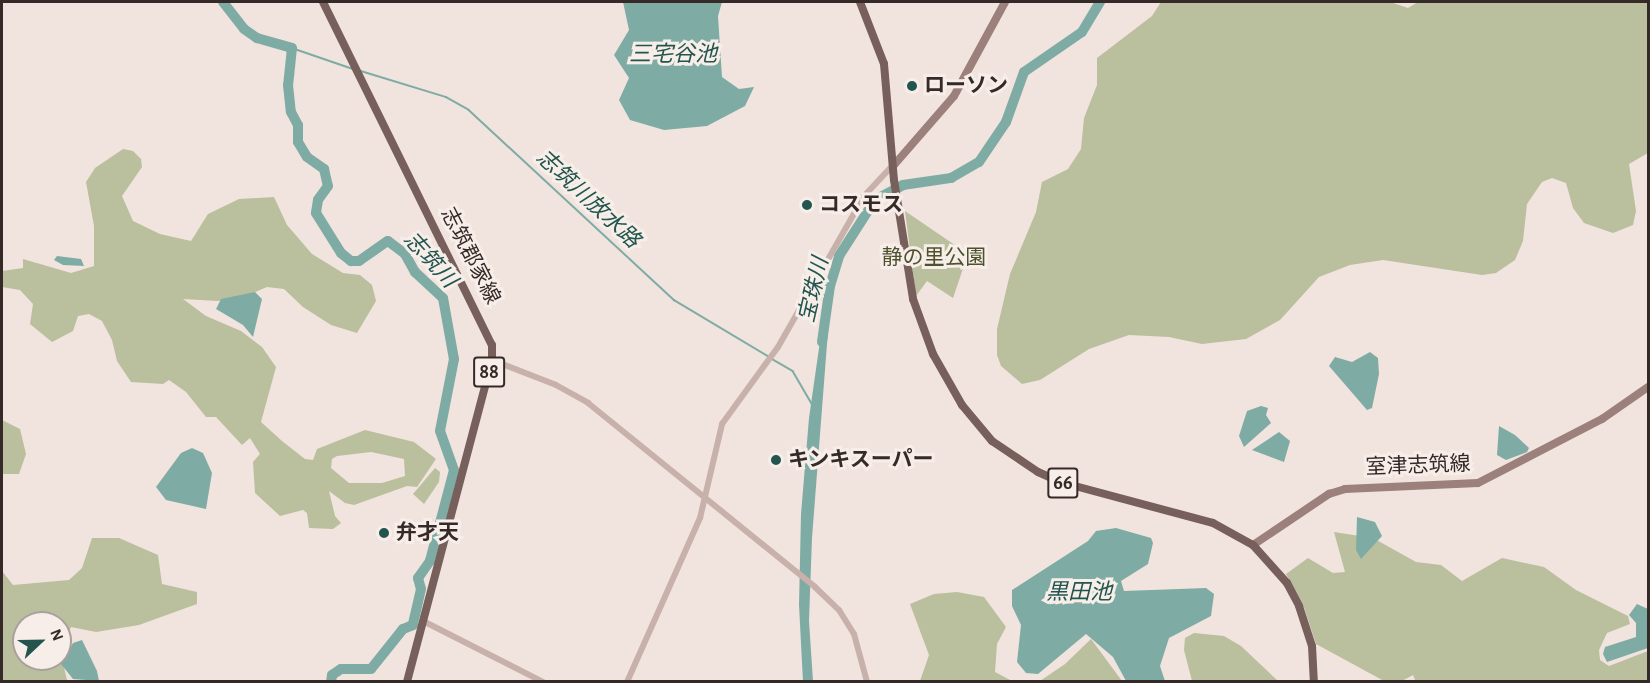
<!DOCTYPE html>
<html>
<head>
<meta charset="utf-8">
<style>
  body { margin:0 }
  #map { position:relative; width:1650px; height:683px; overflow:hidden; background:#f1e3dd; font-family:"Alegreya Sans","Noto Sans JP",sans-serif }
  div>[style] { position:absolute }
  .green>* { inset:0; background:#babf9e }
  .water>* { inset:0; background:#7eaca4 }
  .stream>* { height:1.5px; margin:-0.75px; padding:0 0.75px; transform-origin:0.75px; border-radius:0.75px; background:#7eaca4 }
  .river>* { height:10px; margin:-5px; padding:0 5px; transform-origin:5px; border-radius:5px; background:#7eaca4 }
  .tertiary>* { height:6px; margin:-3px; padding:0 3px; transform-origin:3px; border-radius:3px; background:#c8b1aa }
  .secondary>* { height:8px; margin:-4px; padding:0 4px; transform-origin:4px; border-radius:4px; background:#9b807b }
  .primary>* { height:8px; margin:-4px; padding:0 4px; transform-origin:4px; border-radius:4px; background:#775f5b }
  .dots>* { width:16px; height:16px; translate:-50% -50%; box-sizing:border-box; border:3px solid #f8eee9; border-radius:50% }
  span { translate:-50% -50%; white-space:nowrap; text-align:center; line-height:1.15; -webkit-text-stroke:6px #f8eee9; paint-order:stroke }
  .shield-label span { padding:2px 4px; background:#f8eee9; border:2px solid; border-radius:4px; -webkit-text-stroke-width:0 }
  .shield-label { font-size:20px; color:#362a29; font-weight:700 }
  .poi-label { font-size:21px; color:#362a29; font-weight:700 }
  .left { translate:0 -50%; text-align:left }
  .street-label { font-size:21px; color:#362a29 }
  .park-label { font-size:21px; color:#4d522e }
  .water-label { font-size:22px; color:#21554d; font-style:italic }
  .frame { position:absolute; inset:0; border:3px solid #362a29; pointer-events:none }
  .north { position:absolute; left:12px; top:611px; width:60px; height:60px; box-sizing:border-box; background:#f8eee9; border:2px solid #aaa09c; border-radius:50%; rotate:68deg; font-size:16px; font-weight:700; line-height:24px; text-align:center; color:#362a29 }
  .north::after { content:''; display:block; margin:auto; width:21px; height:27px; background:#21554d; clip-path:polygon(50% 0,100% 100%,50% 72%,0 100%) }
</style>
</head>
<body>
<div id="map">
  <div class="green">
    <div style="clip-path:polygon(1161px 2px,1390px 2px,1408px 8px,1418px 2px,1648px 2px,1648px 153px,1629px 164px,1636px 211px,1633px 225px,1613px 233px,1584px 223px,1573px 208px,1566px 183px,1552px 178px,1542px 182px,1527px 204px,1523px 241px,1515px 260px,1496px 273px,1482px 275px,1383px 260px,1350px 265px,1319px 277px,1280px 320px,1246px 339px,1202px 344px,1169px 337px,1129px 335px,1089px 349px,1040px 380px,1022px 384px,1001px 366px,997px 355px,997px 329px,1010px 274px,1036px 212px,1042px 182px,1068px 169px,1081px 149px,1084px 118px,1097px 85px,1097px 58px,1152px 16px)"></div>
    <div style="clip-path:polygon(evenodd,123px 149px,133px 151px,141px 159px,142px 167px,122px 196px,133px 221px,160px 234px,191px 241px,208px 214px,239px 199px,274px 197px,287px 225px,312px 254px,343px 273px,360px 275px,372px 285px,376px 301px,357px 333px,331px 325px,303px 307px,284px 289px,267px 287px,243px 297px,218px 301px,183px 299px,206px 316px,241px 331px,262px 347px,276px 367px,261px 422px,282px 441px,305px 459px,313px 460px,317px 449px,365px 430px,414px 442px,436px 459px,417px 487px,407px 486px,354px 505px,345px 503px,329px 491px,335px 516px,341px 523px,333px 529px,309px 528px,307px 513px,303px 510px,280px 516px,255px 493px,253px 462px,260px 454px,250px 438px,242px 445px,216px 417px,206px 417px,186px 392px,169px 380px,163px 384px,131px 382px,117px 361px,112px 340px,102px 321px,89px 314px,78px 316px,73px 331px,52px 342px,30px 324px,33px 304px,20px 290px,2px 287px,2px 271px,23px 268px,23px 259px,71px 273px,94px 266px,94px 226px,86px 182px,95px 168px,123px 149px,371px 452px,404px 459px,405px 476px,382px 483px,349px 483px,331px 468px,332px 459px,337px 456px,371px 452px)"></div>
    <div style="clip-path:polygon(905px 211px,968px 254px,953px 298px,927px 281px,916px 296px)"></div>
    <div style="clip-path:polygon(2px 420px,20px 429px,26px 454px,19px 474px,2px 474px)"></div>
    <div style="clip-path:polygon(435px 468px,440px 472px,439px 482px,424px 504px,413px 494px)"></div>
    <div style="clip-path:polygon(1334px 532px,1373px 538px,1416px 562px,1441px 565px,1462px 581px,1502px 558px,1544px 567px,1576px 590px,1628px 616px,1630px 624px,1607px 633px,1599px 650px,1600px 660px,1609px 666px,1648px 651px,1648px 681px,1416px 682px,1413px 675px,1402px 681px,1384px 681px,1316px 644px,1303px 604px,1286px 574px,1308px 558px,1333px 573px,1345px 572px)"></div>
    <div style="clip-path:polygon(evenodd,92px 538px,119px 538px,158px 555px,162px 584px,197px 592px,197px 604px,139px 625px,96px 632px,71px 627px,61px 655px,67px 680px,72px 681px,2px 681px,2px 571px,13px 585px,69px 580px,82px 568px,92px 538px,24px 623px,60px 623px,60px 659px,24px 659px,24px 623px)"></div>
    <div style="clip-path:polygon(957px 592px,984px 597px,1006px 627px,997px 644px,995px 672px,1012px 681px,920px 681px,929px 655px,910px 604px,934px 594px)"></div>
    <div style="clip-path:polygon(1194px 633px,1224px 636px,1241px 646px,1278px 681px,1192px 681px,1184px 650px,1185px 638px)"></div>
    <div style="clip-path:polygon(1091px 639px,1122px 681px,1040px 681px,1065px 664px)"></div>
  </div>
  <div class="water">
    <div style="clip-path:polygon(623px 2px,722px 2px,718px 16px,722px 77px,739px 89px,754px 87px,745px 106px,707px 126px,664px 130px,630px 120px,619px 100px,629px 78px,614px 55px,629px 30px)"></div>
    <div style="clip-path:polygon(57px 256px,81px 259px,84px 266px,63px 265px,54px 260px)"></div>
    <div style="clip-path:polygon(255px 292px,262px 299px,253px 337px,243px 325px,216px 309px,221px 299px)"></div>
    <div style="clip-path:polygon(822px 327px,828px 331px,812px 538px,809px 621px,813px 681px,803px 682px,799px 605px,801px 514px,809px 418px)"></div>
    <div style="clip-path:polygon(1370px 352px,1378px 358px,1379px 374px,1372px 408px,1367px 410px,1329px 366px,1335px 357px,1352px 362px)"></div>
    <div style="clip-path:polygon(1261px 406px,1268px 408px,1266px 415px,1271px 423px,1244px 447px,1239px 436px,1247px 411px)"></div>
    <div style="clip-path:polygon(1499px 426px,1515px 435px,1529px 448px,1527px 452px,1506px 460px,1497px 455px)"></div>
    <div style="clip-path:polygon(1279px 432px,1290px 441px,1284px 462px,1252px 450px)"></div>
    <div style="clip-path:polygon(192px 448px,203px 453px,212px 473px,206px 509px,166px 500px,156px 487px,181px 453px)"></div>
    <div style="clip-path:polygon(1357px 517px,1375px 522px,1382px 536px,1361px 559px,1356px 550px)"></div>
    <div style="clip-path:polygon(1116px 528px,1151px 538px,1153px 543px,1148px 564px,1121px 581px,1124px 591px,1206px 588px,1214px 594px,1211px 616px,1169px 638px,1160px 666px,1165px 681px,1126px 681px,1113px 657px,1086px 634px,1038px 674px,1026px 673px,1017px 662px,1021px 625px,1012px 606px,1012px 590px,1088px 541px,1096px 531px)"></div>
    <div style="clip-path:polygon(1637px 604px,1648px 609px,1648px 648px,1607px 662px,1603px 654px,1605px 647px,1636px 637px,1636px 623px,1629px 615px)"></div>
    <div style="clip-path:polygon(82px 640px,97px 671px,99px 681px,73px 679px,61px 664px,73px 643px)"></div>
  </div>
  <div class="stream">
    <div style="left:292px;top:48px;width:65px;rotate:19deg"></div>
    <div style="left:361px;top:71px;width:89px;rotate:17deg"></div>
    <div style="left:446px;top:97px;width:26px;rotate:29deg"></div>
    <div style="left:469px;top:110px;width:280px;rotate:42.8deg"></div>
    <div style="left:674px;top:300px;width:109px;rotate:30.8deg"></div>
    <div style="left:772px;top:359px;width:24px;rotate:30deg"></div>
    <div style="left:793px;top:371px;width:39px;rotate:60deg"></div>
  </div>
  <div class="river">
    <div style="left:223px;top:2px;width:34px;rotate:52deg"></div>
    <div style="left:244px;top:29px;width:16px;rotate:35deg"></div>
    <div style="left:257px;top:38px;width:36px;rotate:16deg"></div>
    <div style="left:292px;top:48px;width:37px;rotate:96deg"></div>
    <div style="left:288px;top:85px;width:27px;rotate:84deg"></div>
    <div style="left:291px;top:112px;width:15px;rotate:62deg"></div>
    <div style="left:298px;top:125px;width:17px;rotate:90deg"></div>
    <div style="left:298px;top:142px;width:17px;rotate:59deg"></div>
    <div style="left:307px;top:157px;width:21px;rotate:35deg"></div>
    <div style="left:324px;top:169px;width:17px;rotate:77deg"></div>
    <div style="left:328px;top:186px;width:17px;rotate:126deg"></div>
    <div style="left:318px;top:200px;width:13px;rotate:99deg"></div>
    <div style="left:316px;top:213px;width:47px;rotate:58deg"></div>
    <div style="left:341px;top:253px;width:13px;rotate:39deg"></div>
    <div style="left:351px;top:261px;width:8px"></div>
    <div style="left:359px;top:261px;width:35px;rotate:-35deg"></div>
    <div style="left:388px;top:241px;width:21px;rotate:37deg"></div>
    <div style="left:405px;top:254px;width:21px;rotate:61deg"></div>
    <div style="left:415px;top:272px;width:38px;rotate:43deg"></div>
    <div style="left:443px;top:298px;width:62px;rotate:79.8deg"></div>
    <div style="left:454px;top:359px;width:73px;rotate:101deg"></div>
    <div style="left:440px;top:431px;width:41px;rotate:70.3deg"></div>
    <div style="left:454px;top:470px;width:94px;rotate:104.8deg"></div>
    <div style="left:430px;top:561px;width:21px;rotate:125deg"></div>
    <div style="left:418px;top:578px;width:11px;rotate:75deg"></div>
    <div style="left:421px;top:589px;width:37px;rotate:103deg"></div>
    <div style="left:413px;top:625px;width:11px;rotate:158deg"></div>
    <div style="left:403px;top:629px;width:51px;rotate:128.7deg"></div>
    <div style="left:371px;top:669px;width:30px;rotate:180deg"></div>
    <div style="left:341px;top:669px;width:11px;rotate:146deg"></div>
    <div style="left:332px;top:675px;width:7px;rotate:98deg"></div>
    <div style="left:822px;top:342px;width:57px;rotate:-81.9deg"></div>
    <div style="left:830px;top:286px;width:31px;rotate:-73deg"></div>
    <div style="left:839px;top:256px;width:67px;rotate:-57.3deg"></div>
    <div style="left:875px;top:200px;width:32px;rotate:-28deg"></div>
    <div style="left:903px;top:185px;width:49px;rotate:-8.3deg"></div>
    <div style="left:951px;top:178px;width:32px;rotate:-30deg"></div>
    <div style="left:979px;top:162px;width:48px;rotate:-56deg"></div>
    <div style="left:1006px;top:122px;width:53px;rotate:-70.2deg"></div>
    <div style="left:1024px;top:72px;width:70px;rotate:-34.6deg"></div>
    <div style="left:1082px;top:32px;width:35px;rotate:-59deg"></div>
  </div>
  <div class="tertiary">
    <div style="left:492px;top:360px;width:69px;rotate:21.3deg"></div>
    <div style="left:556px;top:385px;width:37px;rotate:29deg"></div>
    <div style="left:588px;top:403px;width:292px;rotate:39deg"></div>
    <div style="left:815px;top:587px;width:33px;rotate:44deg"></div>
    <div style="left:839px;top:610px;width:28px;rotate:58deg"></div>
    <div style="left:854px;top:634px;width:50px;rotate:74.8deg"></div>
    <div style="left:423px;top:621px;width:135px;rotate:26.9deg"></div>
    <div style="left:627px;top:682px;width:180px;rotate:-66deg"></div>
    <div style="left:700px;top:518px;width:97px;rotate:-76.8deg"></div>
    <div style="left:722px;top:424px;width:95px;rotate:-54deg"></div>
    <div style="left:778px;top:347px;width:174px;rotate:-60.3deg"></div>
    <div style="left:864px;top:196px;width:42px;rotate:-46.9deg"></div>
  </div>
  <div class="secondary">
    <div style="left:894px;top:165px;width:91px;rotate:-49deg"></div>
    <div style="left:954px;top:96px;width:107px;rotate:-61.5deg"></div>
    <div style="left:1253px;top:545px;width:92px;rotate:-33.9deg"></div>
    <div style="left:1329px;top:494px;width:17px;rotate:-17deg"></div>
    <div style="left:1345px;top:489px;width:133px;rotate:-2.6deg"></div>
    <div style="left:1478px;top:483px;width:140px;rotate:-27.3deg"></div>
    <div style="left:1602px;top:419px;width:56px;rotate:-34.8deg"></div>
  </div>
  <div class="primary">
    <div style="left:323px;top:2px;width:382px;rotate:63.8deg"></div>
    <div style="left:492px;top:345px;width:15px;rotate:90deg"></div>
    <div style="left:492px;top:360px;width:333px;rotate:104.8deg"></div>
    <div style="left:860px;top:2px;width:66px;rotate:68.8deg"></div>
    <div style="left:884px;top:64px;width:116px;rotate:85.1deg"></div>
    <div style="left:894px;top:180px;width:121px;rotate:80.9deg"></div>
    <div style="left:913px;top:299px;width:59px;rotate:70deg"></div>
    <div style="left:933px;top:354px;width:59px;rotate:60.4deg"></div>
    <div style="left:962px;top:405px;width:47px;rotate:50.2deg"></div>
    <div style="left:992px;top:441px;width:55px;rotate:34deg"></div>
    <div style="left:1038px;top:472px;width:24px;rotate:24deg"></div>
    <div style="left:1060px;top:482px;width:158px;rotate:15deg"></div>
    <div style="left:1213px;top:523px;width:46px;rotate:28.8deg"></div>
    <div style="left:1253px;top:545px;width:51px;rotate:48.2deg"></div>
    <div style="left:1287px;top:583px;width:26px;rotate:62deg"></div>
    <div style="left:1299px;top:606px;width:42px;rotate:72deg"></div>
    <div style="left:1312px;top:646px;width:36px;rotate:87deg"></div>
  </div>
  <div class="dots">
    <div style="left:912px;top:86px;background:#21554d"></div>
    <div style="left:807px;top:205px;background:#21554d"></div>
    <div style="left:776px;top:460px;background:#21554d"></div>
    <div style="left:384px;top:533px;background:#21554d"></div>
  </div>
  <div class="shield-label">
    <span style="left:489px;top:372px">88</span>
    <span style="left:1063px;top:483px">66</span>
  </div>
  <div class="poi-label">
    <span class="left" style="left:924px;top:86px">ローソン</span>
    <span class="left" style="left:819px;top:205px">コスモス</span>
    <span class="left" style="left:788px;top:460px">キンキスーパー</span>
    <span class="left" style="left:396px;top:533px">弁才天</span>
  </div>
  <div class="street-label">
    <span style="left:470px;top:256px;rotate:63deg">志筑郡家線</span>
    <span style="left:1418px;top:466px;rotate:-2deg">室津志筑線</span>
  </div>
  <div class="park-label">
    <span style="left:934px;top:258px">静の里公園</span>
  </div>
  <div class="water-label">
    <span style="left:673px;top:55px">三宅谷池</span>
    <span style="left:588px;top:199px;rotate:43deg">志筑川放水路</span>
    <span style="left:430px;top:260px;rotate:48deg">志筑川</span>
    <span style="left:814px;top:290px;rotate:-77deg">宝珠川</span>
    <span style="left:1079px;top:593px">黒田池</span>
  </div>
  <div class="frame"></div>
  <div class="north">N</div>
</div>
</body>
</html>
